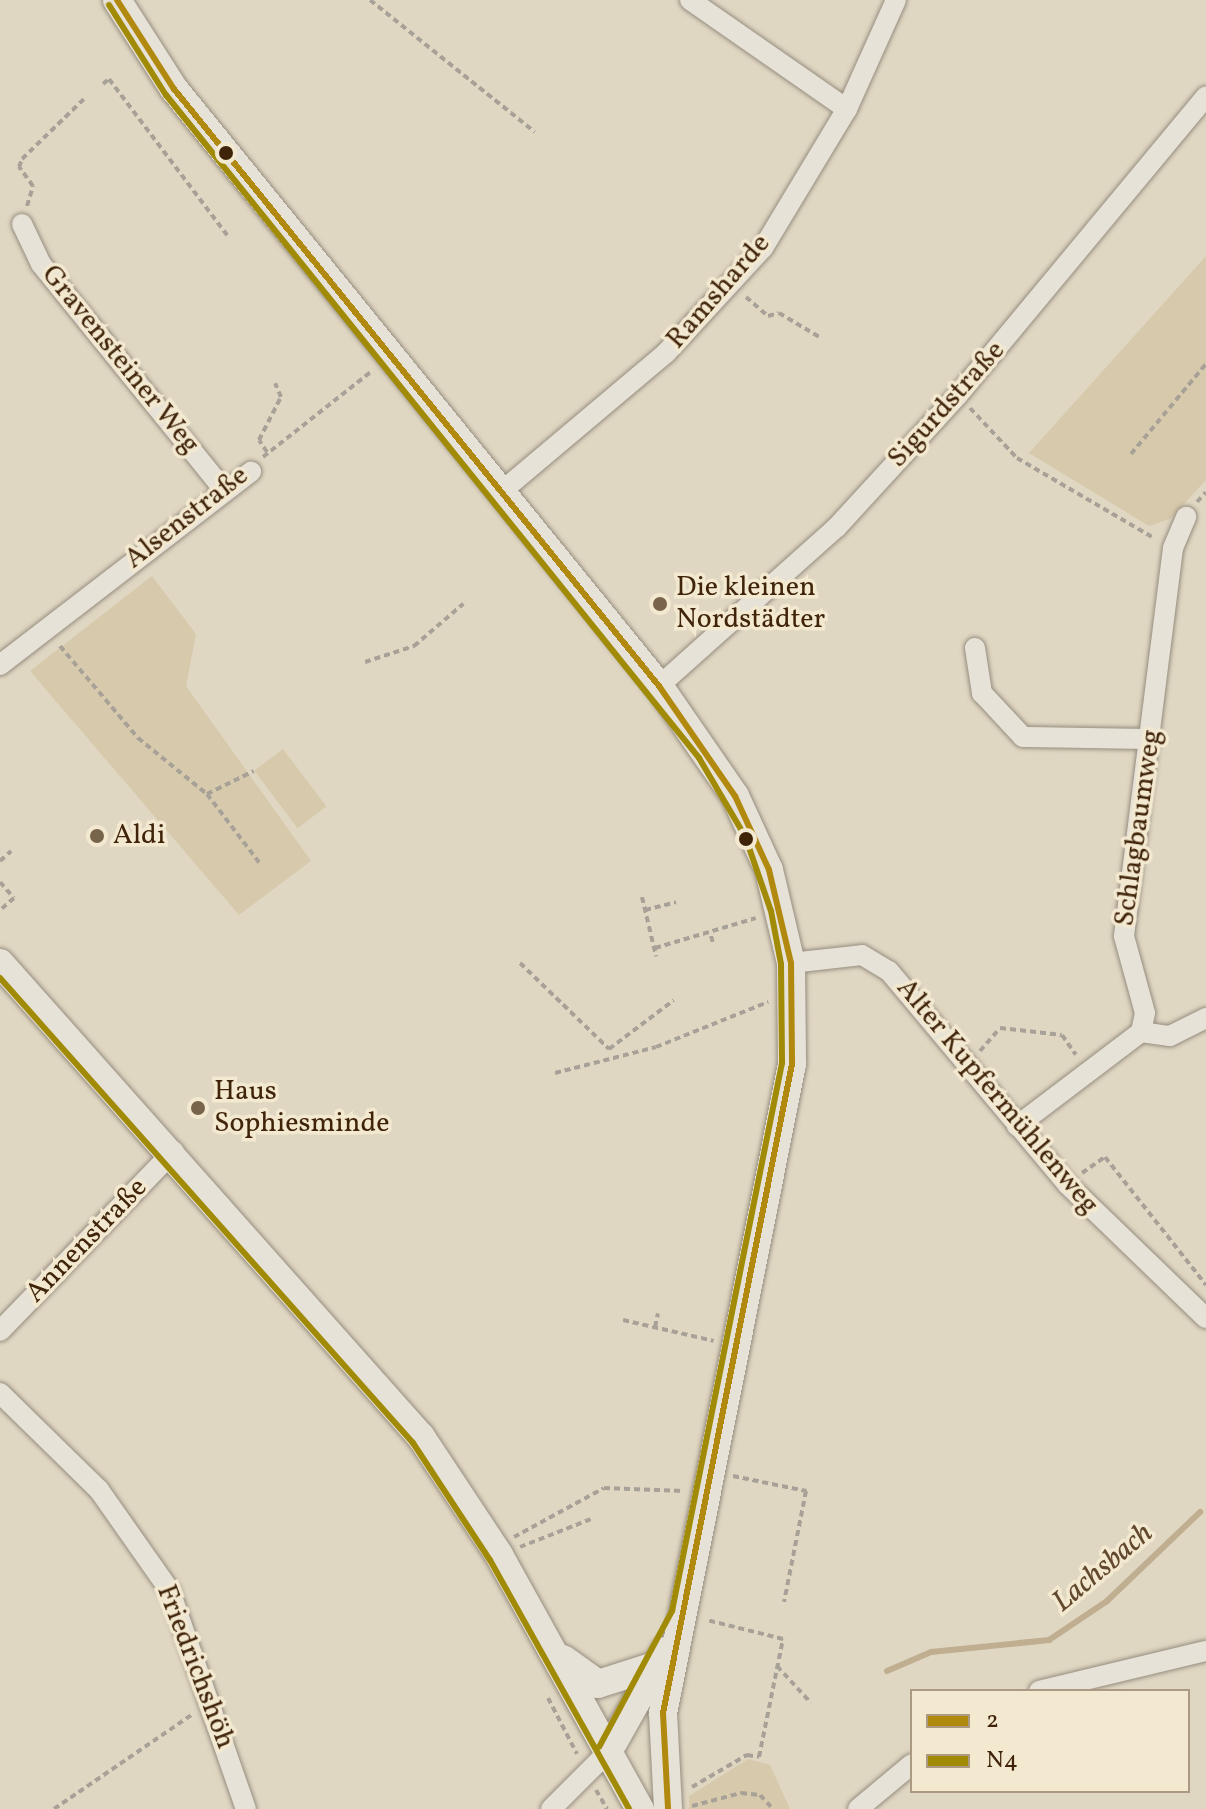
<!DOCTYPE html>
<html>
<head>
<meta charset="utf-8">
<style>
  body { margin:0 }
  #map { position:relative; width:1206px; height:1809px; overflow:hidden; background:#e0d7c3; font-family:Vollkorn,serif }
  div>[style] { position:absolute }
  .green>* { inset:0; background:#d7c9ac; transform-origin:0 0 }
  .stream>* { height:6px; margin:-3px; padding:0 3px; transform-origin:3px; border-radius:3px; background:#c0ae91 }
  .path>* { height:4px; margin-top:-2px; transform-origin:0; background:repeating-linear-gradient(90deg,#a7a197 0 6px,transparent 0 10px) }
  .roads { filter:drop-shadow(0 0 2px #968d7f) drop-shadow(0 0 2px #968d7f) }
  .street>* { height:20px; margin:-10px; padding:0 10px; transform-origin:10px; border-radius:10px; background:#e7e2d7 }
  .secondary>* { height:28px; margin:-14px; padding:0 14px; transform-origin:14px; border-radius:14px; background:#e7e2d7 }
  .bus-1>* { height:6px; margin:-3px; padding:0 3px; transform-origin:3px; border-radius:3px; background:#b1890e }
  .bus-2>* { height:6px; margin:-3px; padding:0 3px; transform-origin:3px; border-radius:3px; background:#a08a06 }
  .dots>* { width:22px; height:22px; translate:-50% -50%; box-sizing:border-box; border:4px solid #f3e8d0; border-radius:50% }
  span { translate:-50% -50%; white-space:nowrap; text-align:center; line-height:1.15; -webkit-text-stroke:7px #f3e8d0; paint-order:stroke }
  .street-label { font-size:28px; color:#40240a }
  .poi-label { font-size:28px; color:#40240a }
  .left { translate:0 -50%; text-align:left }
  .water-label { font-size:30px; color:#62482c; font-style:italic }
  .legend { position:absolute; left:910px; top:1689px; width:280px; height:104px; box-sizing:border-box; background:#f3e8d0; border:2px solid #ab9a81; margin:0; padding:10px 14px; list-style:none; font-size:24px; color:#40240a }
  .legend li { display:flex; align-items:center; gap:16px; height:40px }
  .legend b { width:40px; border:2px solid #ab9a81 }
</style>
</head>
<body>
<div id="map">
  <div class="green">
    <div style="clip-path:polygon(1206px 256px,1206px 480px,1170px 519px,1149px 526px,1029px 453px)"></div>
    <div style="clip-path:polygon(152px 576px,196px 634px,186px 686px,311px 861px,239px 915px,30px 671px)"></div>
    <div style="left:283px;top:749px;width:72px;height:36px;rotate:53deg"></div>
    <div style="clip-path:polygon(748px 1759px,770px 1765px,790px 1809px,689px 1809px,689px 1796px)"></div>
  </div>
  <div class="stream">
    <div style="left:887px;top:1671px;width:48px;rotate:-23.4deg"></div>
    <div style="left:931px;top:1652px;width:119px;rotate:-5.8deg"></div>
    <div style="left:1049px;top:1640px;width:70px;rotate:-33.9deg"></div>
    <div style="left:1107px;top:1601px;width:129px;rotate:-43.7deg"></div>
  </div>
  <div class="path">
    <div style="left:370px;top:0;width:211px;rotate:38.7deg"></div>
    <div style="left:103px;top:84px;width:8px;rotate:-40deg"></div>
    <div style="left:109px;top:79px;width:196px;rotate:52.9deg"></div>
    <div style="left:27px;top:206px;width:21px;rotate:-73deg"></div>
    <div style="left:33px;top:186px;width:24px;rotate:-126deg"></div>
    <div style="left:19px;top:167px;width:9px;rotate:-69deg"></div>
    <div style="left:22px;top:159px;width:88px;rotate:-44.1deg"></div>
    <div style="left:746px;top:297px;width:29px;rotate:41deg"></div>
    <div style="left:768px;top:316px;width:11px;rotate:-15deg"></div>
    <div style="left:779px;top:313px;width:49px;rotate:30.8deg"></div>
    <div style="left:970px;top:408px;width:69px;rotate:46.8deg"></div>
    <div style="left:1017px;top:458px;width:159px;rotate:30.3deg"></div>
    <div style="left:267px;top:452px;width:14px;rotate:-124deg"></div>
    <div style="left:259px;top:440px;width:48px;rotate:-62.9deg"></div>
    <div style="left:281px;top:397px;width:15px;rotate:-113deg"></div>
    <div style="left:1131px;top:454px;width:117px;rotate:-50.2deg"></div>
    <div style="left:263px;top:457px;width:139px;rotate:-38.3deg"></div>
    <div style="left:1197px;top:502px;width:13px;rotate:-48deg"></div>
    <div style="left:60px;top:646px;width:121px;rotate:49.7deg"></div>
    <div style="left:138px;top:738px;width:89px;rotate:39.1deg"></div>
    <div style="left:207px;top:794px;width:89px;rotate:52.7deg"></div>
    <div style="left:365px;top:662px;width:52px;rotate:-18.1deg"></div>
    <div style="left:414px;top:646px;width:65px;rotate:-40.6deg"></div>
    <div style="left:207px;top:794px;width:52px;rotate:-26.1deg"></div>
    <div style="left:0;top:861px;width:15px;rotate:-42deg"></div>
    <div style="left:0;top:882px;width:21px;rotate:49deg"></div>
    <div style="left:14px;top:898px;width:18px;rotate:139deg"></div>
    <div style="left:642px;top:897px;width:61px;rotate:76.7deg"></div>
    <div style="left:645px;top:910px;width:32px;rotate:-14deg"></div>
    <div style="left:711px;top:936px;width:7px;rotate:74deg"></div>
    <div style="left:655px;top:948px;width:105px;rotate:-16.5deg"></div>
    <div style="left:520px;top:963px;width:124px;rotate:44deg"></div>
    <div style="left:609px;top:1049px;width:81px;rotate:-37deg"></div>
    <div style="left:980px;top:1051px;width:30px;rotate:-49deg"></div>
    <div style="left:1000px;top:1028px;width:62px;rotate:6.4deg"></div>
    <div style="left:1062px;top:1035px;width:24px;rotate:55deg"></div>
    <div style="left:555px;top:1073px;width:104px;rotate:-14.4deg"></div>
    <div style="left:656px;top:1047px;width:121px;rotate:-21.9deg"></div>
    <div style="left:1082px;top:1173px;width:28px;rotate:-35deg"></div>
    <div style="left:1105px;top:1157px;width:163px;rotate:51.7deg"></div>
    <div style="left:623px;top:1320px;width:93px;rotate:13deg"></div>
    <div style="left:655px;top:1327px;width:14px;rotate:-78deg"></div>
    <div style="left:733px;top:1476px;width:75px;rotate:11.6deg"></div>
    <div style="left:806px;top:1491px;width:113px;rotate:101.2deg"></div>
    <div style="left:514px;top:1537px;width:102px;rotate:-28.6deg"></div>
    <div style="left:604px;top:1488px;width:80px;rotate:2.1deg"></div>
    <div style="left:520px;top:1547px;width:76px;rotate:-21.5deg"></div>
    <div style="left:777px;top:1666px;width:50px;rotate:47.4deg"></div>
    <div style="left:548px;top:1698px;width:63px;rotate:62.6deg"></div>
    <div style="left:692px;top:1787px;width:64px;rotate:-30.2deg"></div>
    <div style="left:747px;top:1755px;width:12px;rotate:9deg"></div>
    <div style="left:759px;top:1757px;width:120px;rotate:-78.5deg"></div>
    <div style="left:783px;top:1639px;width:78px;rotate:-166deg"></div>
    <div style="left:596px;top:1790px;width:22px;rotate:60deg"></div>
    <div style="left:692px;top:1806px;width:51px;rotate:-14.9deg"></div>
    <div style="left:741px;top:1793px;width:19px;rotate:6deg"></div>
    <div style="left:760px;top:1795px;width:19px;rotate:47deg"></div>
    <div style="left:54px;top:1809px;width:168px;rotate:-34.4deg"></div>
  </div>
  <div class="roads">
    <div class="street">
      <div style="left:690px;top:0;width:191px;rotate:34.8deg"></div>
      <div style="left:22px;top:224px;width:44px;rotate:64.6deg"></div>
      <div style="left:41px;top:264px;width:292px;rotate:51deg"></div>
      <div style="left:501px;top:492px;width:216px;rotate:-40.1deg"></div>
      <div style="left:666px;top:353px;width:143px;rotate:-47.3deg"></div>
      <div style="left:763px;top:248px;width:162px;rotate:-58.9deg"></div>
      <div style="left:847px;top:109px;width:120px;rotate:-65.8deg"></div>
      <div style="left:975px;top:648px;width:46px;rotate:81.2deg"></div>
      <div style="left:982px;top:693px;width:60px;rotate:47deg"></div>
      <div style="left:1023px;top:737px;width:129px;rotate:0.9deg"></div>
      <div style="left:0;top:665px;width:317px;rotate:-37.6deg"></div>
      <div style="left:659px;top:686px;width:237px;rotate:-41.8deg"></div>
      <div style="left:836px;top:528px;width:180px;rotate:-47.5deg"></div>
      <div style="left:958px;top:395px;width:388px;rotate:-50.3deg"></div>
      <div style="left:791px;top:963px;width:71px;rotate:-6.4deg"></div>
      <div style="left:862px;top:955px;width:31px;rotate:31deg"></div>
      <div style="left:889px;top:971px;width:278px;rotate:50.1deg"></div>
      <div style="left:1067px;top:1184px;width:193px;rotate:44deg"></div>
      <div style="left:1141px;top:1032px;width:29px;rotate:8deg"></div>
      <div style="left:1170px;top:1036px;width:40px;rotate:-26.6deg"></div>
      <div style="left:1017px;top:1126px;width:156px;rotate:-37.2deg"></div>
      <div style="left:1141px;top:1032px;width:19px;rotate:-78deg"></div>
      <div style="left:1145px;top:1013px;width:80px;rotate:-105.3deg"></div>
      <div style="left:1124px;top:936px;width:391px;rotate:-82.8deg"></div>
      <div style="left:1173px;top:548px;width:34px;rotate:-67deg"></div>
      <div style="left:0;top:1331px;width:250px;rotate:-46deg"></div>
      <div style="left:0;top:1393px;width:139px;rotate:44.4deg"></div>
      <div style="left:99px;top:1490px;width:123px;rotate:54.9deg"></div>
      <div style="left:170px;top:1591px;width:231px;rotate:70.8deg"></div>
      <div style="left:1039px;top:1691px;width:172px;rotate:-13.5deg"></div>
      <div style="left:551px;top:1809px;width:81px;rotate:-45deg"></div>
      <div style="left:858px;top:1809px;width:70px;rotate:-39.8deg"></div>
    </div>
    <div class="secondary">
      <div style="left:117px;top:0;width:106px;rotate:57.4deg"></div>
      <div style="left:174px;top:89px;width:769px;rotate:50.91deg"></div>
      <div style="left:659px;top:686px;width:134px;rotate:55.4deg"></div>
      <div style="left:735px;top:796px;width:81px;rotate:65.3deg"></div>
      <div style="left:769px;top:870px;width:96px;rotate:76.7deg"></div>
      <div style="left:791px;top:963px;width:101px;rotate:89.4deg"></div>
      <div style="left:792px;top:1064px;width:662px;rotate:101.24deg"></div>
      <div style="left:663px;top:1713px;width:96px;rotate:87deg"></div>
      <div style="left:0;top:963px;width:634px;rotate:48.39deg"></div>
      <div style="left:421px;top:1437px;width:141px;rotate:56.5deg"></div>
      <div style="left:499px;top:1555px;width:291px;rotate:61deg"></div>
      <div style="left:563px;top:1659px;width:43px;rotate:35.5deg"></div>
      <div style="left:598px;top:1684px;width:63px;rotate:-17.6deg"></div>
      <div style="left:608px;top:1752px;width:116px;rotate:-60.6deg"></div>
    </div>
  </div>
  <div class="bus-1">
    <div style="left:117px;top:0;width:106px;rotate:57.4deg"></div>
    <div style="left:174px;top:89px;width:769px;rotate:50.91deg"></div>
    <div style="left:659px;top:686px;width:134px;rotate:55.4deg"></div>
    <div style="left:735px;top:796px;width:81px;rotate:65.3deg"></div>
    <div style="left:769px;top:870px;width:96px;rotate:76.7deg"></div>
    <div style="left:791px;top:963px;width:101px;rotate:89.4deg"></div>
    <div style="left:792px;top:1064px;width:662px;rotate:101.24deg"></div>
    <div style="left:663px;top:1713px;width:96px;rotate:87deg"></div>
  </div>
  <div class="bus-2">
    <div style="left:109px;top:5px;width:107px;rotate:57.7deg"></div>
    <div style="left:166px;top:95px;width:851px;rotate:51.2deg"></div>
    <div style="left:699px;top:758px;width:91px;rotate:59.5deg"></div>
    <div style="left:745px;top:836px;width:79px;rotate:70.9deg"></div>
    <div style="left:771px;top:911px;width:54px;rotate:79.3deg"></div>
    <div style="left:781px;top:964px;width:99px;rotate:89.4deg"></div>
    <div style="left:782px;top:1063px;width:559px;rotate:101.35deg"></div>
    <div style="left:672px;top:1611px;width:154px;rotate:118.2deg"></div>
    <div style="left:0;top:978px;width:622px;rotate:48.39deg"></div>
    <div style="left:413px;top:1443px;width:140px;rotate:56.7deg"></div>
    <div style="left:490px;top:1560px;width:285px;rotate:60.8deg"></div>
  </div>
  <div class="dots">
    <div style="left:226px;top:153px;background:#40240a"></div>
    <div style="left:660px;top:604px;background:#78634b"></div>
    <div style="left:97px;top:836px;background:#78634b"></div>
    <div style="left:746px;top:839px;background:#40240a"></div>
    <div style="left:198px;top:1108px;background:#78634b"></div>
  </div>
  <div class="street-label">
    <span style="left:719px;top:292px;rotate:-49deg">Ramsharde</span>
    <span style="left:120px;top:360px;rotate:51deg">Gravensteiner Weg</span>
    <span style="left:947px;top:405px;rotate:-48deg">Sigurdstraße</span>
    <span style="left:187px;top:518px;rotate:-38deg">Alsenstraße</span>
    <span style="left:1139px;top:828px;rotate:-82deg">Schlagbaumweg</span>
    <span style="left:997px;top:1097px;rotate:50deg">Alter Kupfermühlenweg</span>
    <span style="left:87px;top:1241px;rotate:-46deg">Annenstraße</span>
    <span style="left:195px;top:1667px;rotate:69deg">Friedrichshöh</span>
  </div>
  <div class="poi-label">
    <span class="left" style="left:676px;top:604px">Die kleinen<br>Nordstädter</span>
    <span class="left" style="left:113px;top:836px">Aldi</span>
    <span class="left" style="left:214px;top:1108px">Haus<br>Sophiesminde</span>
  </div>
  <div class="water-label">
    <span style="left:1103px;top:1568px;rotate:-40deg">Lachsbach</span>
  </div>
  <ul class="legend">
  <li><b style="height:10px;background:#b1890e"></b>2</li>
  <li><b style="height:10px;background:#a08a06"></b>N4</li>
  </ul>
</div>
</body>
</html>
